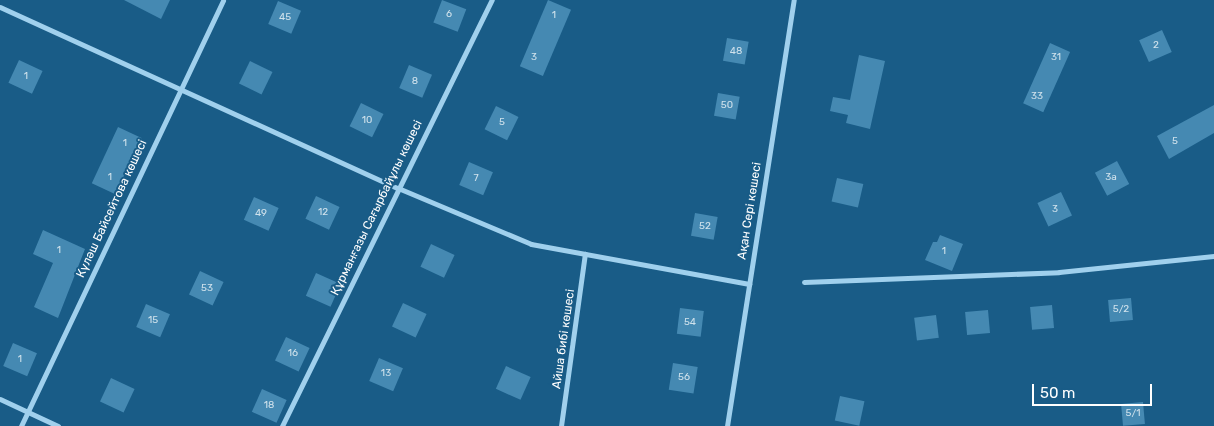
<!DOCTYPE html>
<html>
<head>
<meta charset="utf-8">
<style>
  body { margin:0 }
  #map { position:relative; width:1214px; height:426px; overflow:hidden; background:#195c87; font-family:Rubik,sans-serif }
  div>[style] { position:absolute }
  .building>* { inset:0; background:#4589b2; transform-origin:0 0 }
  .minor>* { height:5px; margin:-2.5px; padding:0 2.5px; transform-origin:2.5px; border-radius:2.5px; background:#a0d0ed }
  span { translate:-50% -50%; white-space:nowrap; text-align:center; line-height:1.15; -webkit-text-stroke:4px #195c87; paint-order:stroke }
  .number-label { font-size:10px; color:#d0e2ec }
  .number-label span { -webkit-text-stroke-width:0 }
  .street-label { font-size:12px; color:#fff }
  .scale { position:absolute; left:1032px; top:384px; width:120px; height:22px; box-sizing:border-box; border:2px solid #fff; border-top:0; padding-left:6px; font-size:15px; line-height:18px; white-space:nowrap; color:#fff; -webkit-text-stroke:4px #195c87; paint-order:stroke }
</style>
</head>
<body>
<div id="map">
  <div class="building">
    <div style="clip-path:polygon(124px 0,170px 0,161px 19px)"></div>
    <div style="left:442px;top:0;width:26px;height:24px;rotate:21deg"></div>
    <div style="left:548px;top:0;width:25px;height:72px;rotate:23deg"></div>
    <div style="left:278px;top:1px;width:25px;height:25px;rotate:23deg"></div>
    <div style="left:1162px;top:30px;width:24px;height:25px;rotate:66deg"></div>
    <div style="left:727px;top:38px;width:22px;height:23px;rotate:10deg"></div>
    <div style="left:1050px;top:43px;width:22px;height:66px;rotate:24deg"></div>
    <div style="clip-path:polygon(859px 55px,885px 61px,870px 129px,846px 123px,848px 115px,830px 111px,833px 97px,850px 100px)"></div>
    <div style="left:19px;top:60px;width:26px;height:25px;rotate:25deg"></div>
    <div style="left:250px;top:61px;width:25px;height:25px;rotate:26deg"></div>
    <div style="left:409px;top:65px;width:25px;height:25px;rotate:23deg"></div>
    <div style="left:718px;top:93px;width:22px;height:23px;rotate:10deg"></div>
    <div style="left:361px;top:103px;width:25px;height:26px;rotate:26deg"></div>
    <div style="clip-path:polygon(1214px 105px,1214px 133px,1169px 159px,1157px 136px)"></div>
    <div style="left:496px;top:106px;width:25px;height:26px;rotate:26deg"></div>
    <div style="left:118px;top:127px;width:26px;height:62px;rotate:25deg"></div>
    <div style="left:1117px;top:161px;width:26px;height:25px;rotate:62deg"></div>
    <div style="left:469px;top:162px;width:26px;height:25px;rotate:23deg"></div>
    <div style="left:837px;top:178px;width:27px;height:24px;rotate:13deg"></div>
    <div style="left:1061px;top:192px;width:26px;height:26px;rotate:65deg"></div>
    <div style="left:316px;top:196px;width:26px;height:25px;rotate:25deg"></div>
    <div style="left:254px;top:197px;width:27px;height:25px;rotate:24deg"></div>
    <div style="left:695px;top:213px;width:23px;height:23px;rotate:10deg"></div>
    <div style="clip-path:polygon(43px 230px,85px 249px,58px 318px,34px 307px,53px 263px,33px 254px)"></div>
    <div style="clip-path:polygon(940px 235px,963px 244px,952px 271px,925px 260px,933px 242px,937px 242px)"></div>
    <div style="left:431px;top:244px;width:26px;height:25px;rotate:25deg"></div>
    <div style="left:200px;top:271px;width:26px;height:26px;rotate:25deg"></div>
    <div style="left:316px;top:273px;width:27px;height:25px;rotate:24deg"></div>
    <div style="left:1131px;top:298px;width:22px;height:23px;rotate:85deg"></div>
    <div style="left:403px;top:303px;width:26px;height:26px;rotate:25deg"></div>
    <div style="left:146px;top:304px;width:26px;height:25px;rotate:23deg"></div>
    <div style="left:1052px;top:305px;width:23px;height:22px;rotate:85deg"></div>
    <div style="left:680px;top:308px;width:24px;height:26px;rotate:7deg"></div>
    <div style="left:988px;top:310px;width:23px;height:23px;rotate:85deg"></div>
    <div style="left:936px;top:315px;width:23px;height:22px;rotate:83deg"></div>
    <div style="left:286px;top:337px;width:26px;height:26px;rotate:25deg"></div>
    <div style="left:13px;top:343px;width:26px;height:25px;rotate:23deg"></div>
    <div style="left:379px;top:358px;width:26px;height:25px;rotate:23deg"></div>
    <div style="left:673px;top:363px;width:25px;height:27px;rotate:9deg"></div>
    <div style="left:506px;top:366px;width:27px;height:25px;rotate:24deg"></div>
    <div style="left:111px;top:378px;width:26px;height:26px;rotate:25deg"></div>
    <div style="left:262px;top:389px;width:27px;height:25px;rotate:24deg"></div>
    <div style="left:840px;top:396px;width:25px;height:25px;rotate:12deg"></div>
    <div style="left:1143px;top:402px;width:22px;height:22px;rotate:85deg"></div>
  </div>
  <div class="minor">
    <div style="left:0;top:7px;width:437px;rotate:24.5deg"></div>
    <div style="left:398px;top:188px;width:144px;rotate:22.8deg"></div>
    <div style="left:531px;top:244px;width:222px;rotate:10.4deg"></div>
    <div style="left:804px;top:282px;width:255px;rotate:-2.2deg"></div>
    <div style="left:1059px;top:272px;width:156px;rotate:-5.9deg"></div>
    <div style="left:0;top:399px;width:64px;rotate:25deg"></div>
    <div style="left:21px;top:426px;width:471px;rotate:-64.6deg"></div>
    <div style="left:282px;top:426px;width:475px;rotate:-63.8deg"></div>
    <div style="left:561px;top:426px;width:174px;rotate:-82.1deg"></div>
    <div style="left:727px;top:426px;width:431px;rotate:-81.1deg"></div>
  </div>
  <div class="number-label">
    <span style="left:449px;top:15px">6</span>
    <span style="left:554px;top:16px">1</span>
    <span style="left:285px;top:18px">45</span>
    <span style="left:1156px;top:46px">2</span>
    <span style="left:736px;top:52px">48</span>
    <span style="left:534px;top:58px">3</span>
    <span style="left:1056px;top:58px">31</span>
    <span style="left:26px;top:77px">1</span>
    <span style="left:415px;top:82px">8</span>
    <span style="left:1037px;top:97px">33</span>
    <span style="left:727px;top:106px">50</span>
    <span style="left:367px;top:121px">10</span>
    <span style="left:502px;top:123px">5</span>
    <span style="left:1175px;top:142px">5</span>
    <span style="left:125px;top:144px">1</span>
    <span style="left:110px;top:178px">1</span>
    <span style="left:1111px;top:178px">3а</span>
    <span style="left:476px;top:179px">7</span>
    <span style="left:1055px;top:210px">3</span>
    <span style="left:323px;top:213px">12</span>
    <span style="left:261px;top:214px">49</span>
    <span style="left:705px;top:227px">52</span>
    <span style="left:59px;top:251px">1</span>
    <span style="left:944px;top:252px">1</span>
    <span style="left:207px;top:289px">53</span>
    <span style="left:1121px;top:310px">5/2</span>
    <span style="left:153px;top:321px">15</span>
    <span style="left:690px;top:323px">54</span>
    <span style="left:293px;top:354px">16</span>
    <span style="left:20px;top:360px">1</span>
    <span style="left:386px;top:374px">13</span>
    <span style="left:684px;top:378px">56</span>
    <span style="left:269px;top:406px">18</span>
    <span style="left:1133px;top:414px">5/1</span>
  </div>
  <div class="street-label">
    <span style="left:377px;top:208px;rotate:-64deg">Құрманғазы Сағырбайұлы көшесі</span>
    <span style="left:112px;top:209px;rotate:-65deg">Күләш Байсейтова көшесі</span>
    <span style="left:750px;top:211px;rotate:-81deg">Ақан Сері көшесі</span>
    <span style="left:564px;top:339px;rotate:-82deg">Айша бибі көшесі</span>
  </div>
  <div class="scale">50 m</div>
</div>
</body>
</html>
